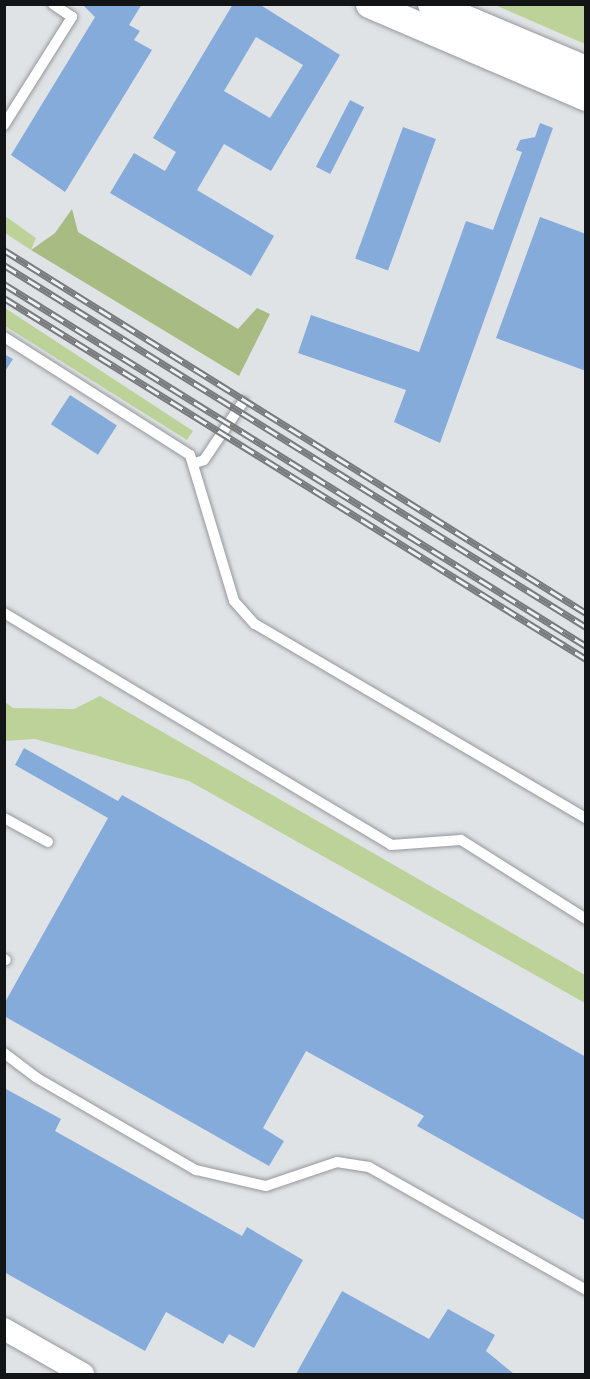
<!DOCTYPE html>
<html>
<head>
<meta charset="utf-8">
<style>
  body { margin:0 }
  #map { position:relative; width:590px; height:1379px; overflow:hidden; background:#e0e3e6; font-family:"Crimson Pro",serif }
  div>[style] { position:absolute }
  .green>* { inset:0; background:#bdd298 }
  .forest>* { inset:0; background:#a7bb82 }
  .building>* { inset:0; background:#85abdb; transform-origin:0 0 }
  .roads { filter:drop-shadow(0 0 2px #95979b) drop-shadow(0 0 2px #95979b) }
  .service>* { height:10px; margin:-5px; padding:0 5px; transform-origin:5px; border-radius:5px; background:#fff }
  .minor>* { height:22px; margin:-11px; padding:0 11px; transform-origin:11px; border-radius:11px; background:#fff }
  .tertiary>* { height:27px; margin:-13.5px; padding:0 13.5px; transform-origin:13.5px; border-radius:13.5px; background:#fff }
  .rail>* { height:7px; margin-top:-3.5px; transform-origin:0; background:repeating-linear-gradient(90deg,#edf0f4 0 14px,#787a7c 0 28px); box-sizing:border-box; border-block:2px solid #787a7c }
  span { translate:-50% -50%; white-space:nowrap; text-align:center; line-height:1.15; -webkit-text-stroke:5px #edf0f4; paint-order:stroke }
  .frame { position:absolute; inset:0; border:6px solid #131415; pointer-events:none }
</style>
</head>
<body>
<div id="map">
  <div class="green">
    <div style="clip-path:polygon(495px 5px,585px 5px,585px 44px)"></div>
    <div style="clip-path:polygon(5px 216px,36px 238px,31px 250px,5px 233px)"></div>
    <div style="clip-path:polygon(5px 308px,193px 431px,187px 440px,5px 326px)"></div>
    <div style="clip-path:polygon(100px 696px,585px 975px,585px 1003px,189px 781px,35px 739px,5px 741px,5px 702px,13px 708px,74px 709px)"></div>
  </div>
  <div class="forest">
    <div style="clip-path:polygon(72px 209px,78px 232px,238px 329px,257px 308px,270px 314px,239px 376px,31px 250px,55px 233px)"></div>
  </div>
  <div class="building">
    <div style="clip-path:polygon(82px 4px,142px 4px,129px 25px,140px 31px,134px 40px,152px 50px,65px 192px,11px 155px,95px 17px)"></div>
    <div style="clip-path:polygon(evenodd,233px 4px,259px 4px,340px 55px,271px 171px,224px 144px,197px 190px,274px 236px,251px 276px,110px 193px,134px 153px,165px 171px,176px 152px,153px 138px,233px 4px,256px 37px,303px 65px,270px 118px,224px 91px,256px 37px)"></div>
    <div style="left:350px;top:100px;width:16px;height:75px;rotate:27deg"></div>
    <div style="clip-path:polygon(540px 123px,553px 128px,440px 443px,394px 422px,406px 390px,298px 353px,311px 315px,419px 352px,466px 221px,493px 230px,522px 152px,516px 150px,520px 140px,535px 137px)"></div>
    <div style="left:403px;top:127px;width:35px;height:140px;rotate:20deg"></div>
    <div style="clip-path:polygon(540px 217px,586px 234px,586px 371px,496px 338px)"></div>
    <div style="clip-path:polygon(4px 354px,13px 359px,4px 373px)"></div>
    <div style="left:70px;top:395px;width:56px;height:35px;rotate:33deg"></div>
    <div style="clip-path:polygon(24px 748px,118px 801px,122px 795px,586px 1057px,586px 1221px,417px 1126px,424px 1116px,306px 1051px,263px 1128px,284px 1141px,269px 1166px,4px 1016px,4px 1004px,108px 818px,15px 765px)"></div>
    <div style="clip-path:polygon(4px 1088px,61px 1119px,55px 1131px,242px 1236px,247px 1227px,303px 1260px,254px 1348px,229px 1334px,223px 1344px,166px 1312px,145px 1351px,4px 1272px)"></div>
    <div style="clip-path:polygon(342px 1291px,429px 1339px,448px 1309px,495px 1335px,486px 1351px,514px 1374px,296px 1374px)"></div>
  </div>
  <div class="roads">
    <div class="service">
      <div style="left:4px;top:125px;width:128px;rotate:-57.8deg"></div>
      <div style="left:72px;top:17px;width:23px;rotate:-146deg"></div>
      <div style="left:4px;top:337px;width:220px;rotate:32.4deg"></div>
      <div style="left:190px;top:455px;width:152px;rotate:73.2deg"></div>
      <div style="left:234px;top:601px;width:31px;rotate:48deg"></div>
      <div style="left:255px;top:624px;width:384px;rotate:30.4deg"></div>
      <div style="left:195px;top:463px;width:9px;rotate:-18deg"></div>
      <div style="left:204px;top:460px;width:70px;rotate:-56.1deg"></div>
      <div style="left:4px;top:613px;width:451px;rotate:30.9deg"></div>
      <div style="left:391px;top:845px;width:70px;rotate:-4.1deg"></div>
      <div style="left:461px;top:840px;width:148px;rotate:32.3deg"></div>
      <div style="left:4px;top:818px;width:50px;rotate:28.6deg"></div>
      <div style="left:4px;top:959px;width:2px;rotate:27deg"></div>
      <div style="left:4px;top:1053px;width:41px;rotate:37.1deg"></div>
      <div style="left:37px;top:1078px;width:184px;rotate:30.1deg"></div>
      <div style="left:196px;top:1170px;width:72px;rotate:12.9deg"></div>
      <div style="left:266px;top:1186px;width:75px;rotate:-18.7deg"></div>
      <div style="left:337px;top:1162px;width:32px;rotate:9deg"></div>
      <div style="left:369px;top:1167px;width:249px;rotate:29.5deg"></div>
    </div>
    <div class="minor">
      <div style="left:4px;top:1329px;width:91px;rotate:29.7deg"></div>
    </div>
    <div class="tertiary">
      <div style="left:369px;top:4px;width:236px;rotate:23.2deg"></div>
      <div style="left:431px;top:4px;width:168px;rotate:22.8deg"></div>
    </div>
  </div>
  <div class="rail">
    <div style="left:4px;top:250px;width:686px;rotate:31.95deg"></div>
    <div style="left:4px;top:265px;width:685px;rotate:31.88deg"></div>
    <div style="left:4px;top:284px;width:685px;rotate:31.88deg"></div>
    <div style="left:4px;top:298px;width:685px;rotate:31.81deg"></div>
  </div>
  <div class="frame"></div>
</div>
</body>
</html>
